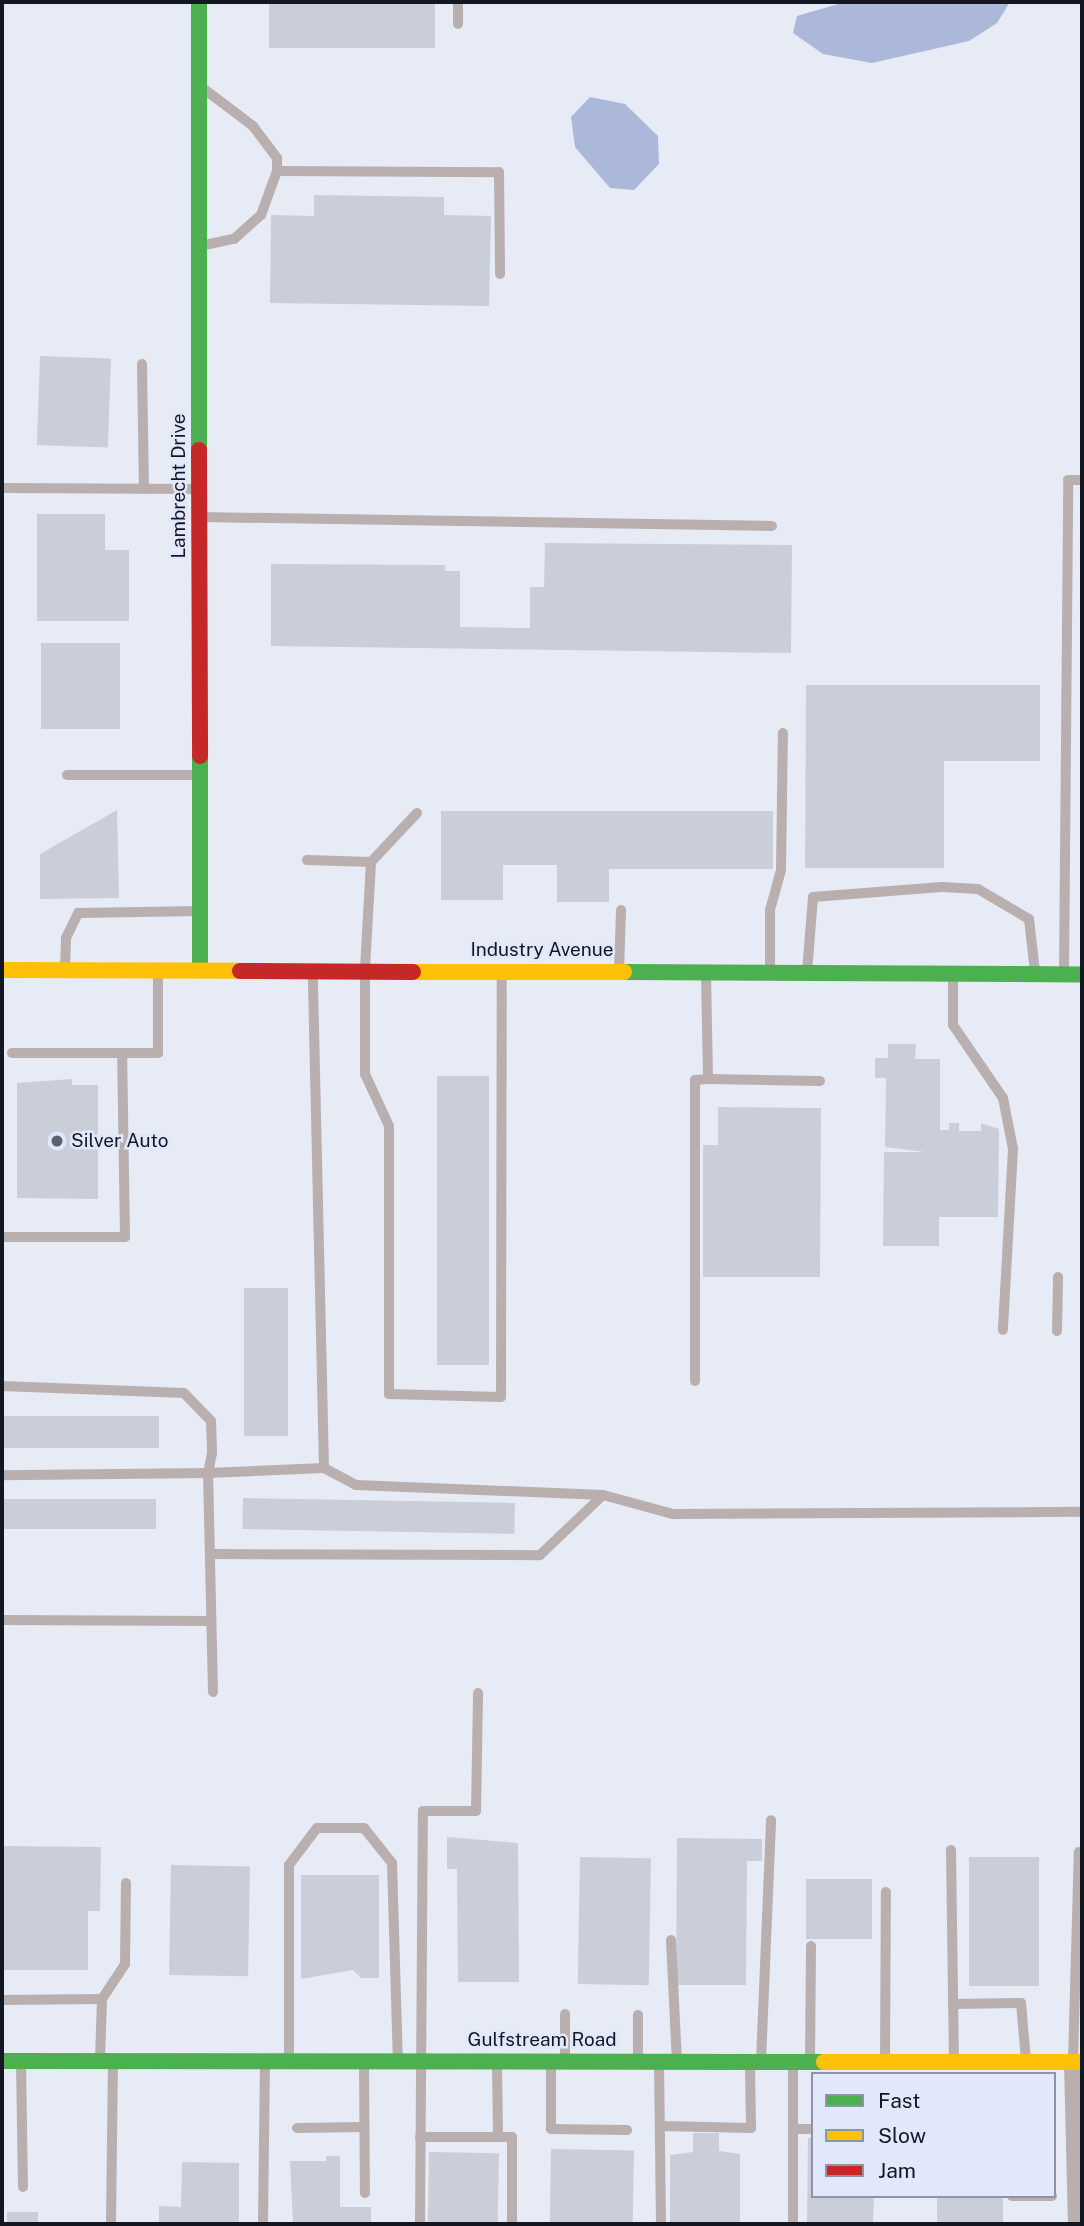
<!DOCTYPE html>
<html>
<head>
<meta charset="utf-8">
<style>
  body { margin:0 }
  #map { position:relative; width:1084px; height:2226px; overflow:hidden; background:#e7ebf5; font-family:"Public Sans",sans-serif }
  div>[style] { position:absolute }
  .water>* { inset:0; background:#abb8da }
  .building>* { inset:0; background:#caced8; transform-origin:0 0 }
  .lane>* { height:10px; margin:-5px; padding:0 5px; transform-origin:5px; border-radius:5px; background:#b9afae }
  .street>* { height:19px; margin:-9.5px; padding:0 9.5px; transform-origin:9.5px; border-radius:9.5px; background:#b9afae }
  .fast>* { height:16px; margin:-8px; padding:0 8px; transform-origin:8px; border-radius:8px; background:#4caf50 }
  .slow>* { height:16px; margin:-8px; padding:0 8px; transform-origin:8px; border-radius:8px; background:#ffc107 }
  .jam>* { height:16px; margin:-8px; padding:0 8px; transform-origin:8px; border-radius:8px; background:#c62828 }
  .dots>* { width:19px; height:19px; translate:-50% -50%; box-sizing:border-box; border:4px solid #e1e8fb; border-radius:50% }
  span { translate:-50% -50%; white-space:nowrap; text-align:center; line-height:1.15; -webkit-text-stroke:5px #e1e8fb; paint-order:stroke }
  .street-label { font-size:19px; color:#131722 }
  .poi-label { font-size:19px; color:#131722 }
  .left { translate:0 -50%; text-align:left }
  .frame { position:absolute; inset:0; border:4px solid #131722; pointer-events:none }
  .legend { position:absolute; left:811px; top:2072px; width:245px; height:126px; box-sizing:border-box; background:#e1e8fb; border:2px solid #8f94a4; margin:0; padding:9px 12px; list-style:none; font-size:21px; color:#131722 }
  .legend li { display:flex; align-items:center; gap:14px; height:35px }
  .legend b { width:35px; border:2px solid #8f94a4 }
</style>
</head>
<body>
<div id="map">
  <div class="water">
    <div style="clip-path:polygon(845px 2px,1010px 2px,997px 23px,969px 41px,872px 63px,823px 54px,793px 33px,797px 16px)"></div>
    <div style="clip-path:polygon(590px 97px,625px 104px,658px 136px,659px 164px,634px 190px,610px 188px,575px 147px,571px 117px)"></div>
  </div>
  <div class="building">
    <div style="left:269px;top:2px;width:166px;height:46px"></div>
    <div style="clip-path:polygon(314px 195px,444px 197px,444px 215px,491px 216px,489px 306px,270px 303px,271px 215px,314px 216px)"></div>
    <div style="left:40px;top:356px;width:71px;height:89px;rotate:2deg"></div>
    <div style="clip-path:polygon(37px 514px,105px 514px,105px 550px,129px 550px,129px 621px,37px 621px)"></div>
    <div style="clip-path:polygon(545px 543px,792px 545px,791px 653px,271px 646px,271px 564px,445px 565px,445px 571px,460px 571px,460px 627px,530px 628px,530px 587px,544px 587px)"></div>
    <div style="left:41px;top:643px;width:79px;height:86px"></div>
    <div style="clip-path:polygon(806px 685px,1040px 685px,1040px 761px,944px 761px,944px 868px,805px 868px)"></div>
    <div style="clip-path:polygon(117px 810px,119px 898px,40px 899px,40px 854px)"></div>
    <div style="clip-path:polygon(441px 811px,773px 811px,773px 869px,609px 869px,609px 902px,557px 902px,557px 865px,503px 865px,503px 900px,441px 900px)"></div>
    <div style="clip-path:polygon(888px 1044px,916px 1044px,915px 1059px,940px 1059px,940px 1130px,949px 1130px,949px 1123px,959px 1123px,959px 1131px,981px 1131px,981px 1123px,999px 1129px,998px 1217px,939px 1217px,939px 1246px,883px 1246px,884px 1152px,925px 1152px,885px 1147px,886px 1078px,875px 1078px,875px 1058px,888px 1058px)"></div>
    <div style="left:489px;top:1076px;width:289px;height:52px;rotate:90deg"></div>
    <div style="clip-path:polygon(72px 1079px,72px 1085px,98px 1085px,98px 1199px,17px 1198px,17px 1083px)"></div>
    <div style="clip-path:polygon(718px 1107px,821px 1108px,820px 1277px,703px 1277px,703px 1145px,718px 1145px)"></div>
    <div style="left:244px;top:1288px;width:44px;height:148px"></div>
    <div style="left:159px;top:1416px;width:32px;height:157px;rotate:90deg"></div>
    <div style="left:243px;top:1498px;width:272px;height:31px;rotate:1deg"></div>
    <div style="left:156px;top:1499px;width:30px;height:154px;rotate:90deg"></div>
    <div style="clip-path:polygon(447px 1837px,518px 1843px,519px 1982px,458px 1982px,457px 1869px,447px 1869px)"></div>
    <div style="clip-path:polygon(677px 1838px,762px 1839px,762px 1861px,747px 1861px,746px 1985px,676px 1985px)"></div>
    <div style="clip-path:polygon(2px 1846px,101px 1847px,100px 1911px,88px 1911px,88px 1970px,2px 1970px)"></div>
    <div style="left:580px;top:1857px;width:71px;height:127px;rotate:1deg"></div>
    <div style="left:969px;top:1857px;width:70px;height:129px"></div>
    <div style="left:171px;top:1865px;width:79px;height:110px;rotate:1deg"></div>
    <div style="clip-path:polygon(301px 1875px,379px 1875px,379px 1978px,361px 1978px,353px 1970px,301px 1979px)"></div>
    <div style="left:806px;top:1879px;width:66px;height:60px"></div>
    <div style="clip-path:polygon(693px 2133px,719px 2133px,719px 2151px,740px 2154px,740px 2224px,670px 2224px,670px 2155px,693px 2152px)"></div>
    <div style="clip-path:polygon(808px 2138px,813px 2138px,813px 2196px,874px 2196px,873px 2224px,807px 2224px)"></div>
    <div style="left:551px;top:2149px;width:83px;height:75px;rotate:1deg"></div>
    <div style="left:429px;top:2152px;width:70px;height:72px;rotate:1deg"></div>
    <div style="clip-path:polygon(326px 2156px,340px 2156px,340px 2207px,371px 2207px,371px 2224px,293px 2224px,290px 2161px,326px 2161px)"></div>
    <div style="clip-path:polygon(182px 2162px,239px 2163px,239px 2224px,159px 2224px,159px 2206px,181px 2207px)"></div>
    <div style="left:937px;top:2196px;width:66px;height:28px"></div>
    <div style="left:7px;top:2212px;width:31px;height:12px"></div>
  </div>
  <div class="lane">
    <div style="left:458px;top:2px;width:22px;rotate:90deg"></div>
    <div style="left:277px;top:171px;width:222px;rotate:0.3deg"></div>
    <div style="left:499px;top:172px;width:102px;rotate:89.4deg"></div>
    <div style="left:200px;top:246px;width:35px;rotate:-12deg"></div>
    <div style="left:234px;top:239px;width:36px;rotate:-42deg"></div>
    <div style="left:261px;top:215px;width:47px;rotate:-70deg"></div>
    <div style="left:277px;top:171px;width:13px;rotate:-90deg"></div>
    <div style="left:277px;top:158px;width:40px;rotate:-127deg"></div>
    <div style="left:253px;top:126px;width:61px;rotate:-142.9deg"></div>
    <div style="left:142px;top:364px;width:125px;rotate:89.1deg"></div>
    <div style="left:2px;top:488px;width:195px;rotate:0.3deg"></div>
    <div style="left:200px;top:517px;width:572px;rotate:0.9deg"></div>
    <div style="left:67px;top:775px;width:133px"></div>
    <div style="left:417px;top:813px;width:67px;rotate:133.2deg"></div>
    <div style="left:371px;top:862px;width:108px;rotate:93.2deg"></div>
    <div style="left:365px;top:970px;width:104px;rotate:90deg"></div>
    <div style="left:365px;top:1074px;width:57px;rotate:65.2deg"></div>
    <div style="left:389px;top:1126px;width:268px;rotate:90deg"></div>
    <div style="left:389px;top:1394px;width:112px;rotate:1.5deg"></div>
    <div style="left:501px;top:1397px;width:425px;rotate:-89.9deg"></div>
    <div style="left:307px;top:860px;width:64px;rotate:1.8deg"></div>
    <div style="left:65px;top:969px;width:31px;rotate:-88deg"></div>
    <div style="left:66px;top:938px;width:28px;rotate:-64deg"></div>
    <div style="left:78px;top:913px;width:121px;rotate:-0.9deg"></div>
    <div style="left:619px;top:971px;width:61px;rotate:-88.1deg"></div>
    <div style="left:770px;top:972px;width:62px;rotate:-90deg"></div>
    <div style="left:770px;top:910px;width:41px;rotate:-74.6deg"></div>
    <div style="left:781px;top:870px;width:137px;rotate:-89.2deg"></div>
    <div style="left:807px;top:972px;width:75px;rotate:-85.4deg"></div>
    <div style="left:813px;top:897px;width:129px;rotate:-4.4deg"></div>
    <div style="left:942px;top:887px;width:36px;rotate:3deg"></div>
    <div style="left:978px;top:889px;width:59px;rotate:30.5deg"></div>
    <div style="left:1029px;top:919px;width:53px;rotate:83.5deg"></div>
    <div style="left:1064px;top:972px;width:492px;rotate:-89.5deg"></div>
    <div style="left:1068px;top:480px;width:14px"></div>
    <div style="left:706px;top:973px;width:106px;rotate:88.9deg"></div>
    <div style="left:708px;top:1079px;width:112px;rotate:1deg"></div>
    <div style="left:953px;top:974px;width:51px;rotate:90deg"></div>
    <div style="left:953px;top:1025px;width:88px;rotate:55.6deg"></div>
    <div style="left:1003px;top:1098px;width:52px;rotate:78.9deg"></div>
    <div style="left:1013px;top:1149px;width:181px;rotate:93.2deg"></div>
    <div style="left:12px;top:1053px;width:146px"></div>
    <div style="left:158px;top:1053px;width:79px;rotate:-90deg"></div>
    <div style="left:2px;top:1237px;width:123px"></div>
    <div style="left:125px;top:1237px;width:184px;rotate:-90.9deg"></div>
    <div style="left:1057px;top:1331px;width:54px;rotate:-88.9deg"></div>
    <div style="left:695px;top:1381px;width:301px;rotate:-90deg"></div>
    <div style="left:695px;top:1080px;width:13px;rotate:-4deg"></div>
    <div style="left:2px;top:1386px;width:182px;rotate:2.2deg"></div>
    <div style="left:184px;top:1393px;width:39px;rotate:46deg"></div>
    <div style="left:211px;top:1421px;width:32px;rotate:88deg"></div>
    <div style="left:212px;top:1453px;width:20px;rotate:101deg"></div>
    <div style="left:208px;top:1473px;width:206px;rotate:179.4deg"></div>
    <div style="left:324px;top:1468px;width:36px;rotate:28deg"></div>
    <div style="left:356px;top:1485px;width:247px;rotate:2.3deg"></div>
    <div style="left:603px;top:1495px;width:73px;rotate:15.2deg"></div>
    <div style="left:673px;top:1514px;width:409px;rotate:-0.3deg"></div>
    <div style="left:210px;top:1554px;width:330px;rotate:0.2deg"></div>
    <div style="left:540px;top:1555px;width:87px;rotate:-43.6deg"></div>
    <div style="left:2px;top:1620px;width:209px;rotate:0.3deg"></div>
    <div style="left:213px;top:1692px;width:219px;rotate:-91.3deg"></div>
    <div style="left:208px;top:1473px;width:116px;rotate:-2.5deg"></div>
    <div style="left:324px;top:1468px;width:494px;rotate:-91.3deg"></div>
    <div style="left:951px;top:1850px;width:211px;rotate:89.2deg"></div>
    <div style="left:671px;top:1940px;width:121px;rotate:87.2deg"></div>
    <div style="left:102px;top:1999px;width:42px;rotate:-56.7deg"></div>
    <div style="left:125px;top:1964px;width:81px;rotate:-89.3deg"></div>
    <div style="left:2px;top:2000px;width:100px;rotate:-0.6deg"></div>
    <div style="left:102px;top:1999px;width:60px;rotate:91.9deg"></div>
    <div style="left:953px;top:2004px;width:68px;rotate:-0.8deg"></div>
    <div style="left:1021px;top:2003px;width:57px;rotate:85deg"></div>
    <div style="left:565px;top:2014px;width:47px;rotate:90deg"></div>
    <div style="left:638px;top:2015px;width:45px;rotate:90deg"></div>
    <div style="left:289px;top:2060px;width:195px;rotate:-90deg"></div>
    <div style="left:289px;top:1865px;width:46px;rotate:-52.9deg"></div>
    <div style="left:317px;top:1828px;width:47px"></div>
    <div style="left:364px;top:1828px;width:45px;rotate:51.3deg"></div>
    <div style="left:392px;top:1863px;width:198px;rotate:88.3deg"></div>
    <div style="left:21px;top:2061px;width:126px;rotate:89.1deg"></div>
    <div style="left:761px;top:2061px;width:241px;rotate:-87.6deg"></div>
    <div style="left:810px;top:2061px;width:115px;rotate:-89.5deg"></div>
    <div style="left:885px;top:2061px;width:169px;rotate:-89.7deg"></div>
    <div style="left:1073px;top:2061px;width:209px;rotate:-88.4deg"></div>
    <div style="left:364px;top:2062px;width:131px;rotate:89.6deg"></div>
    <div style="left:551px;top:2062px;width:67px;rotate:90deg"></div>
    <div style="left:551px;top:2129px;width:76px;rotate:0.8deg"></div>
    <div style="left:659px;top:2062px;width:162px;rotate:89.3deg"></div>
    <div style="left:793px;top:2062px;width:162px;rotate:90deg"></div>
    <div style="left:497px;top:2064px;width:73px;rotate:89.2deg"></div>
    <div style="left:660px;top:2126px;width:91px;rotate:1.3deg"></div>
    <div style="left:751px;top:2128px;width:66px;rotate:-90.9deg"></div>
    <div style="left:297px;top:2128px;width:67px;rotate:-0.9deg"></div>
    <div style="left:793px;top:2129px;width:20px"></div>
    <div style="left:420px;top:2137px;width:92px"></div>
    <div style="left:512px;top:2137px;width:87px;rotate:90deg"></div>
    <div style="left:1012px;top:2196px;width:40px"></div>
    <div style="left:111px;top:2224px;width:163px;rotate:-89.3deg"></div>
    <div style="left:263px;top:2224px;width:162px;rotate:-89.3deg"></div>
    <div style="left:420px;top:2224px;width:413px;rotate:-89.6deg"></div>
    <div style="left:423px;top:1811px;width:53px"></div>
    <div style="left:476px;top:1811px;width:118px;rotate:-89deg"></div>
  </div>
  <div class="street">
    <div style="left:1073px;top:2062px;width:162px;rotate:88.6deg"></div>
  </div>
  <div class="fast">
    <div style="left:199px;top:2px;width:448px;rotate:90deg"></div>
    <div style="left:200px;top:756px;width:214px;rotate:90deg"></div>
    <div style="left:624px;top:972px;width:458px;rotate:0.3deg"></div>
    <div style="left:2px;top:2061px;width:822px;rotate:0.07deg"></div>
  </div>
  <div class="slow">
    <div style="left:2px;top:970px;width:238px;rotate:0.2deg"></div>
    <div style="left:413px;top:972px;width:211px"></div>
    <div style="left:824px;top:2062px;width:258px"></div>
  </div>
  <div class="jam">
    <div style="left:199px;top:450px;width:306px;rotate:89.8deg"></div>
    <div style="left:240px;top:971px;width:173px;rotate:0.3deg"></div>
  </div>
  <div class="dots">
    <div style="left:57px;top:1141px;background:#5d616c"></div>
  </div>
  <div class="street-label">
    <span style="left:179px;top:486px;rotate:-90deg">Lambrecht Drive</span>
    <span style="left:542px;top:950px">Industry Avenue</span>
    <span style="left:542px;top:2040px">Gulfstream Road</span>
  </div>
  <div class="poi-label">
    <span class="left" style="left:71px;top:1141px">Silver Auto</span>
  </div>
  <div class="frame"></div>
  <ul class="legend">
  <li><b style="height:9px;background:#4caf50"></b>Fast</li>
  <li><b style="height:9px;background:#ffc107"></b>Slow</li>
  <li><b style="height:9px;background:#c62828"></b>Jam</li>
  </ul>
</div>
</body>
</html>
